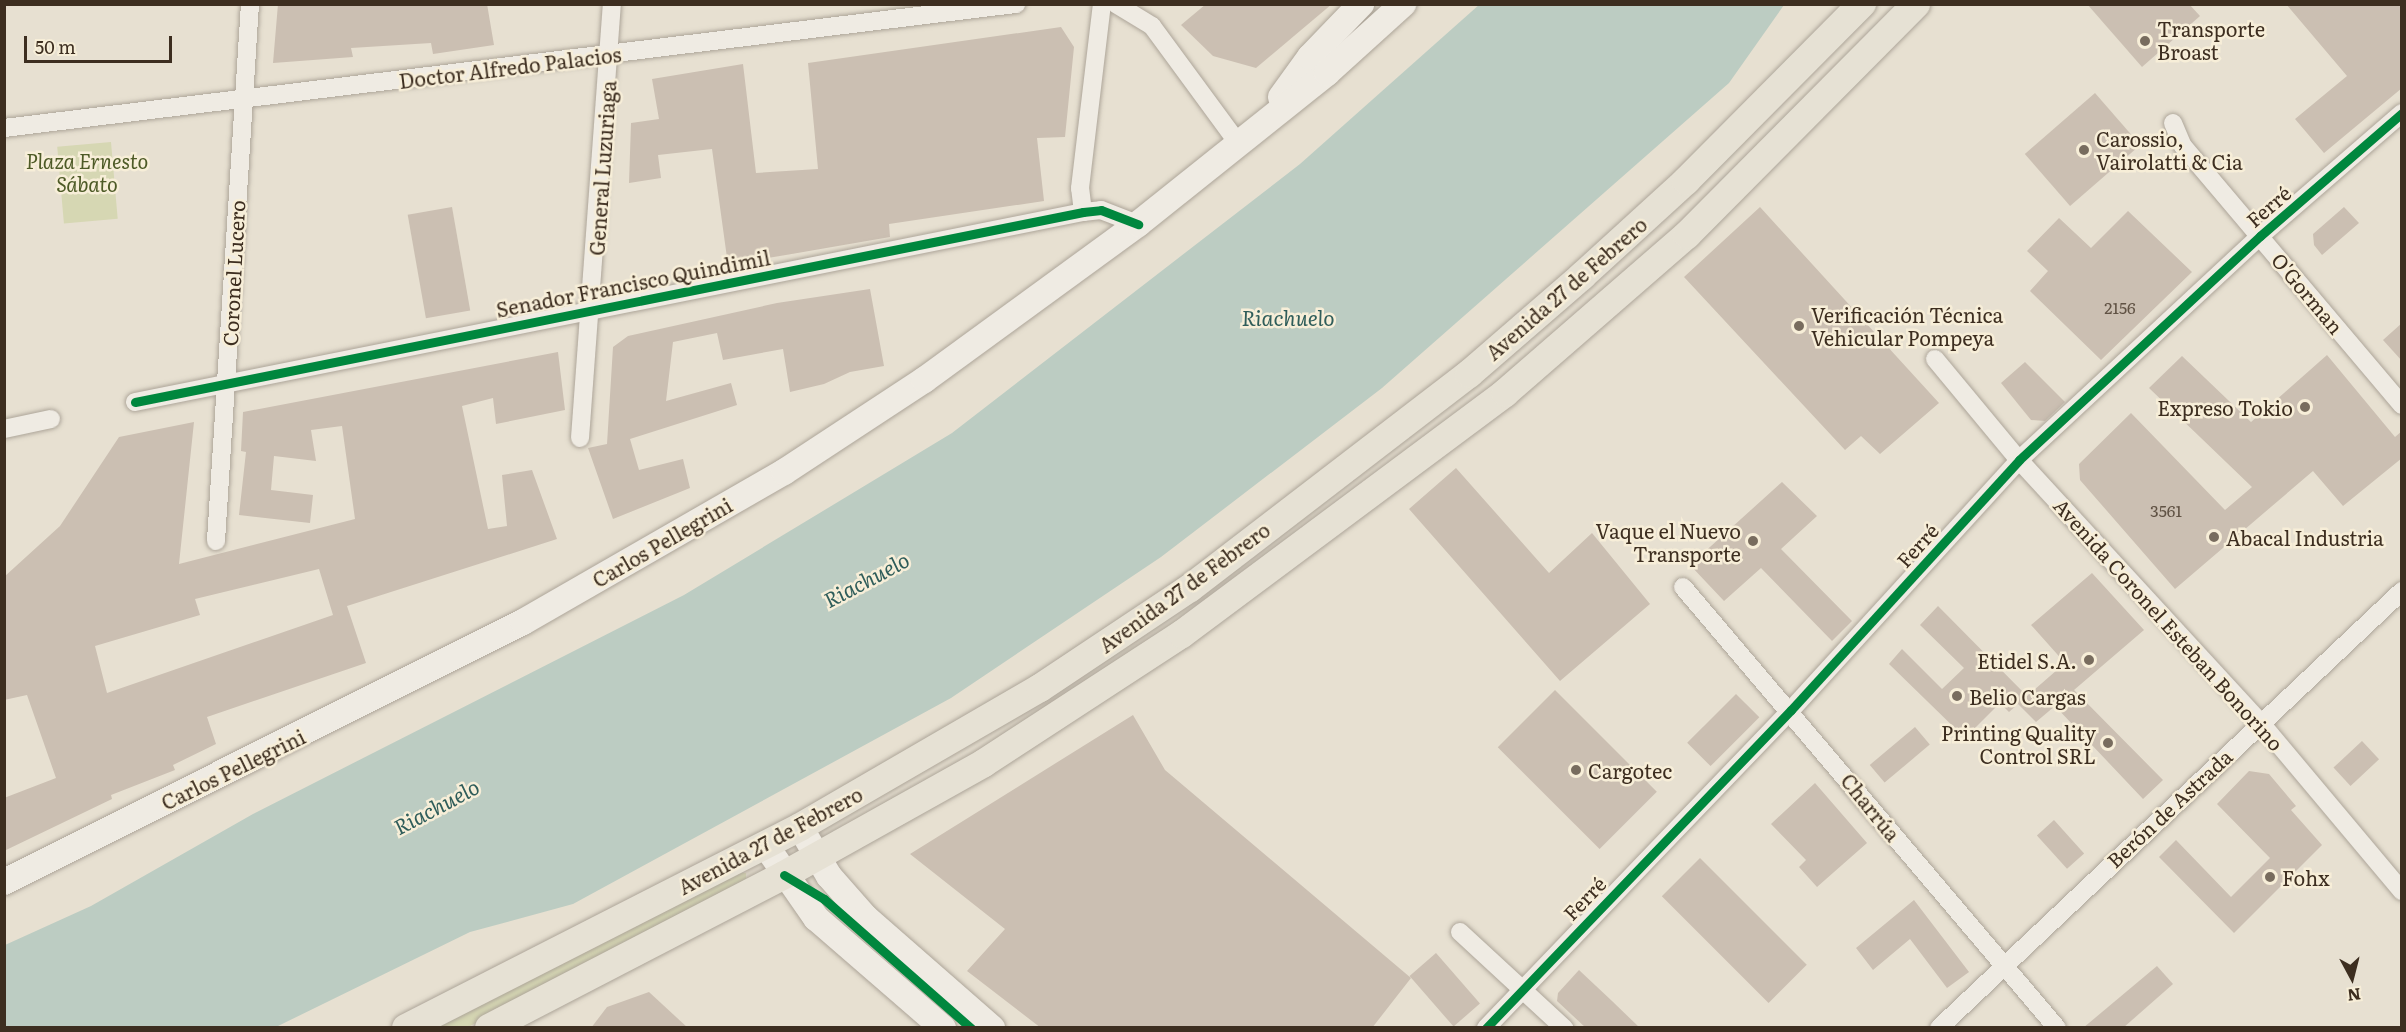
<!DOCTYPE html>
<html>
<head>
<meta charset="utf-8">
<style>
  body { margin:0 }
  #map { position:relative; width:2406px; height:1032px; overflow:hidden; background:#e7e0d1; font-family:Literata,serif }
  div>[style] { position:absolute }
  .green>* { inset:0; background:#d6d7b3; transform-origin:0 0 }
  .water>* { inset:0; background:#bcccc2 }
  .building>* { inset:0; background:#cbbfb2; transform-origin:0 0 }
  .roads { filter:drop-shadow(0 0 2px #ada599) drop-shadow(0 0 2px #ada599) }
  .street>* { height:18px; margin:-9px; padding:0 9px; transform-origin:9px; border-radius:9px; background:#efebe3 }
  .secondary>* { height:26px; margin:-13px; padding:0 13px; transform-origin:13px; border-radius:13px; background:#efebe3 }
  .primary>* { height:28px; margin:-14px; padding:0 14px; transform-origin:14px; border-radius:14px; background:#e6e1d4 }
  .cycleway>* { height:9px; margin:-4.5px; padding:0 4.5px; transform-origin:4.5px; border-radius:4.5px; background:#00873e }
  .dots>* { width:16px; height:16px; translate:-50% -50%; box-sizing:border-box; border:3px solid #f7eed8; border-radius:50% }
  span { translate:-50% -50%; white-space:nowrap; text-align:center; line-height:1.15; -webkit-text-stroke:5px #f7eed8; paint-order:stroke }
  .number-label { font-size:16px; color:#605244 }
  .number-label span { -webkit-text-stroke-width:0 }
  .poi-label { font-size:20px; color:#3d2e20 }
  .left { translate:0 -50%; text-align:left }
  .right { translate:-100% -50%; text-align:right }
  .street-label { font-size:20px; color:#3d2e20 }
  .park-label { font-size:20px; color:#4d5a26; font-style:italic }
  .water-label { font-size:21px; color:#2f5d5a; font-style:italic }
  .frame { position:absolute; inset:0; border:6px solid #3d2e20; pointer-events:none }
  .north { position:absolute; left:2322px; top:948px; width:60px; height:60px; -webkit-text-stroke:4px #f7eed8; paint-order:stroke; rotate:173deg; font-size:16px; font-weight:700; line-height:24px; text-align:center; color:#3d2e20 }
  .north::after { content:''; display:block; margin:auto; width:21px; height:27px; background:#3d2e20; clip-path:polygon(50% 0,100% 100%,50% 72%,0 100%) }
  .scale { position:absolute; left:24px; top:36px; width:148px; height:27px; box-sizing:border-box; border:3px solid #3d2e20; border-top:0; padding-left:8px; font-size:18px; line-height:21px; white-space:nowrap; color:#3d2e20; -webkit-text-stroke:4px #f7eed8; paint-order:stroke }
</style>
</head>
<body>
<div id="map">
  <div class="green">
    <div style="left:111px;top:142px;width:77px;height:54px;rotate:85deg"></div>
    <div style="clip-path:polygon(737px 872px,746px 873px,746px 885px,468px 1027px,427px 1028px)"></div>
  </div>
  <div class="water">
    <div style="clip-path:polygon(1480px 4px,1784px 5px,1729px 83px,1382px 388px,1161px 557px,951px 698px,573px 904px,470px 932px,276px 1027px,5px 1027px,5px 945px,91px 906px,253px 814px,684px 595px,952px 433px,1300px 164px)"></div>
  </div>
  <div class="building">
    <div style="clip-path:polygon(278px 4px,487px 4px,494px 45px,433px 54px,431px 43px,351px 48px,353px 57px,273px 63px)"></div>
    <div style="clip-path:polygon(1206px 4px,1332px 4px,1256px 68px,1213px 56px,1181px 25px)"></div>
    <div style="clip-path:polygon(2087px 4px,2189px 4px,2200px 16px,2142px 67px)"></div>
    <div style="clip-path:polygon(2286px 4px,2402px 4px,2402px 88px,2324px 153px,2295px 119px,2347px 76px)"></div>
    <div style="clip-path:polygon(1061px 27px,1074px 47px,1065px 137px,1037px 138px,1044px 201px,889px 224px,890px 237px,728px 265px,712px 149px,658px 155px,661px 178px,629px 183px,631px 123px,659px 119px,652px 79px,743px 64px,756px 173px,818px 169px,808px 63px)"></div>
    <div style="left:2095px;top:93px;width:69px;height:93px;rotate:49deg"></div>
    <div style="left:452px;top:207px;width:105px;height:45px;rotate:80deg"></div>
    <div style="clip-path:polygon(1760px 207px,1939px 403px,1880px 454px,1861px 436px,1845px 450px,1684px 277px)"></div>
    <div style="clip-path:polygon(2344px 207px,2359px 223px,2322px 255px,2314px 245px,2313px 234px)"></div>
    <div style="clip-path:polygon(2128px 211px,2192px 272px,2101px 360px,2030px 291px,2048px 271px,2027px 251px,2059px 218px,2091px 248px)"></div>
    <div style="clip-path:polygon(870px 289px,884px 366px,850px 372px,824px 384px,790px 392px,783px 349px,723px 360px,717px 333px,673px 342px,666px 401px,731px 383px,737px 405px,630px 439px,639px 470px,683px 459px,690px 488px,613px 519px,588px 448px,607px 444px,613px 347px,628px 336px,777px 303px)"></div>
    <div style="clip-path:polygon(2402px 323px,2402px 361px,2383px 340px)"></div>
    <div style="clip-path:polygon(evenodd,558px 352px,565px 410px,496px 424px,493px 398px,462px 406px,488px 529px,507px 526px,502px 475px,532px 470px,557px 539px,347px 606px,366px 663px,207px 717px,216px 744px,173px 765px,175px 770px,111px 795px,112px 799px,4px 851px,4px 798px,56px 778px,27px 695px,4px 700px,4px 577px,60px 526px,119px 437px,194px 422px,179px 564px,355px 519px,342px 426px,311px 430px,316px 461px,274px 456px,271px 490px,313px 495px,310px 523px,239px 515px,246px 452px,241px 451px,243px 412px,558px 352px,319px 569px,333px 615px,107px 693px,95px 646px,200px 615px,195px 599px,319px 569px)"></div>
    <div style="clip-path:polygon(2327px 355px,2395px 437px,2402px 431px,2402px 458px,2343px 506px,2313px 471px,2175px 589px,2080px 480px,2079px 464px,2131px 413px,2225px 510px,2252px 487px,2149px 388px,2182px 356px,2251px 422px)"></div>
    <div style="clip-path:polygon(2025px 362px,2065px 402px,2045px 421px,2031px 420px,2001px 383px)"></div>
    <div style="clip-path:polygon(1456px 468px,1549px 573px,1592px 533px,1650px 604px,1560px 681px,1409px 509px)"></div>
    <div style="clip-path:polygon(1782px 482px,1817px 516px,1781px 549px,1852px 621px,1832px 641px,1761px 568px,1724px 601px,1690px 565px)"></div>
    <div style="clip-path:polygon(2092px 573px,2144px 630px,2074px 690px,2163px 780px,2143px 799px,2055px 706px,2036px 722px,2018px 704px,2009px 712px,2000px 703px,1965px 738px,1889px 664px,1902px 649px,1942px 689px,1964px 668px,1920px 625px,1938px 606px,2027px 696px,2065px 663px,2031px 625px)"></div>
    <div style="left:1555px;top:690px;width:144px;height:81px;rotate:45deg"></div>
    <div style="left:1736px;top:694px;width:33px;height:69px;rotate:45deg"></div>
    <div style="clip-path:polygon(1133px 715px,1165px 770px,1411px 978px,1372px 1028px,1041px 1028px,967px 971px,1005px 929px,910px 854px)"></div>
    <div style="left:1915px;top:727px;width:23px;height:59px;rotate:50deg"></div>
    <div style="left:2362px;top:741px;width:25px;height:39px;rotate:47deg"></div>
    <div style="clip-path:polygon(2249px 771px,2269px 774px,2296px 806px,2291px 810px,2322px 845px,2234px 933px,2159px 857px,2176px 840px,2231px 897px,2270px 858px,2217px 804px)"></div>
    <div style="clip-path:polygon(1815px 783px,1867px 843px,1817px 887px,1799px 867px,1806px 860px,1771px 824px)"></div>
    <div style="left:2054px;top:820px;width:45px;height:23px;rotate:48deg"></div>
    <div style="left:1700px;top:858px;width:151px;height:54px;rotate:45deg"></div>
    <div style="clip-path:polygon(1914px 900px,1969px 972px,1947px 988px,1910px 939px,1873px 970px,1856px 948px)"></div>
    <div style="left:1436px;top:953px;width:67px;height:35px;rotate:49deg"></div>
    <div style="clip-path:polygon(2157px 966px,2173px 984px,2123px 1028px,2083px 1028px)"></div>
    <div style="clip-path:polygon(1579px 970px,1612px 1001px,1640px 1028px,1586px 1028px,1557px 1001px,1558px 993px)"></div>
    <div style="clip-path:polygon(649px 992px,688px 1028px,591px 1028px,607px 1007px)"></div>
  </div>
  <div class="roads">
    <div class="street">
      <div style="left:1116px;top:4px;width:42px;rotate:31.4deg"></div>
      <div style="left:1152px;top:26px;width:145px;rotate:53.7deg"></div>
      <div style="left:2173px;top:123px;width:25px;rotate:67deg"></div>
      <div style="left:2183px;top:146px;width:339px;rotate:49.8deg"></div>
      <div style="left:4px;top:128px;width:1020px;rotate:-6.99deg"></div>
      <div style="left:1083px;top:212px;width:24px;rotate:-97deg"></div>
      <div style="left:1080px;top:188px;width:185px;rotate:-83.2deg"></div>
      <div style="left:1935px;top:359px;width:131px;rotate:50.3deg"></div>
      <div style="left:2019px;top:460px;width:356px;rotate:47.4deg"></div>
      <div style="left:2260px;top:722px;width:221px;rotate:50deg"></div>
      <div style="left:135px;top:402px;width:967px;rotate:-11.33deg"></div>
      <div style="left:1083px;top:212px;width:18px;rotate:-6deg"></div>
      <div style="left:1101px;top:210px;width:40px;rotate:21deg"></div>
      <div style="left:4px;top:429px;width:48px;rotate:-12deg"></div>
      <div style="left:580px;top:438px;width:435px;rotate:-85.8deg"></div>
      <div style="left:216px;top:541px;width:538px;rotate:-86.38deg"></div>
      <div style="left:1683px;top:587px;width:578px;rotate:49.7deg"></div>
      <div style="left:1460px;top:932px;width:142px;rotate:42.7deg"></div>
      <div style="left:1486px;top:1028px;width:441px;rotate:-46.2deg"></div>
      <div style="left:1791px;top:710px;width:338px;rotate:-47.6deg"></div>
      <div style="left:2019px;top:460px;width:329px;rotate:-42.9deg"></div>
      <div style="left:2260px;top:236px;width:188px;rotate:-40.9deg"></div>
      <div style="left:1939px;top:1028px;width:637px;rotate:-43.35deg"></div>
    </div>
    <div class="secondary">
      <div style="left:1281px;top:97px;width:49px;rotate:-54.1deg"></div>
      <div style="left:1310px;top:57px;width:74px;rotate:-46.1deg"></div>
      <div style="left:800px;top:827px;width:57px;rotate:59.4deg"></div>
      <div style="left:829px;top:876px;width:55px;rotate:48.7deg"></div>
      <div style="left:865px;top:917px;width:169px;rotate:41.2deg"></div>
      <div style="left:766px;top:846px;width:88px;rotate:55.2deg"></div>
      <div style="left:816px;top:918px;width:168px;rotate:40.9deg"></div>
      <div style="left:4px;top:882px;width:580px;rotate:-26.61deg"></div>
      <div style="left:523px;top:622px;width:301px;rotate:-29.9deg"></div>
      <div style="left:784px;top:472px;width:168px;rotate:-33.3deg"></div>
      <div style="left:924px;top:380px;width:265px;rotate:-36.1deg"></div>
      <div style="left:1138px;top:224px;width:242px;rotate:-38.6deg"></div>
      <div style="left:1327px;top:73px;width:103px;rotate:-42.2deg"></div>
    </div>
    <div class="primary">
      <div style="left:406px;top:1028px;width:442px;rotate:-27deg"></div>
      <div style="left:800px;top:827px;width:277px;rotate:-30.1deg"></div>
      <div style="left:1040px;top:688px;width:180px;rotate:-33.7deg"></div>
      <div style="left:1190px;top:588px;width:352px;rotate:-37.5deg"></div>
      <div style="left:1469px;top:374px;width:150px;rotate:-40.9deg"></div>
      <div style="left:1582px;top:276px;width:141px;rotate:-42.4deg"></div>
      <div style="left:1686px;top:181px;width:250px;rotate:-45.2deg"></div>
      <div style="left:489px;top:1028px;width:332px;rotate:-27.4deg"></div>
      <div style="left:784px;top:875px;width:229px;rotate:-29.2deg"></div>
      <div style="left:984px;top:763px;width:236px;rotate:-33.1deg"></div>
      <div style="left:1182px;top:634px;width:403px;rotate:-36.7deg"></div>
      <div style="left:1505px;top:393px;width:241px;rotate:-41deg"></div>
      <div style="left:1687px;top:235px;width:325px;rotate:-45.2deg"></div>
    </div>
  </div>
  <div class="cycleway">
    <div style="left:135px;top:402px;width:967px;rotate:-11.33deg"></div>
    <div style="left:1083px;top:212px;width:18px;rotate:-6deg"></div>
    <div style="left:1101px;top:210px;width:40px;rotate:21deg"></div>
    <div style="left:784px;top:875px;width:47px;rotate:31deg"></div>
    <div style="left:824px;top:899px;width:196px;rotate:41.3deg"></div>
    <div style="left:1486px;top:1028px;width:441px;rotate:-46.2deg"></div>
    <div style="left:1791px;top:710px;width:338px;rotate:-47.6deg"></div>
    <div style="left:2019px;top:460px;width:329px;rotate:-42.9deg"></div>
    <div style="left:2260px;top:236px;width:188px;rotate:-40.9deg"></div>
  </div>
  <div class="dots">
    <div style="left:2145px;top:41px;background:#786c5e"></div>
    <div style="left:2084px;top:150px;background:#786c5e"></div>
    <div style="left:1799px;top:326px;background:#786c5e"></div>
    <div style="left:2305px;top:407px;background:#786c5e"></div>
    <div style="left:2214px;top:537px;background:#786c5e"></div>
    <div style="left:1753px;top:541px;background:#786c5e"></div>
    <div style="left:2089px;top:660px;background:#786c5e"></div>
    <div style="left:1957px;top:696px;background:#786c5e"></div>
    <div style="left:2108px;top:743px;background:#786c5e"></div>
    <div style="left:1576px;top:770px;background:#786c5e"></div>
    <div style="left:2270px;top:877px;background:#786c5e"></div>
  </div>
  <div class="number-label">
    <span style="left:2120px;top:307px">2156</span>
    <span style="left:2166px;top:510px">3561</span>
  </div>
  <div class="poi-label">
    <span class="left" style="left:2157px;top:40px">Transporte<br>Broast</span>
    <span class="left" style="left:2096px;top:150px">Carossio,<br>Vairolatti &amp; Cia</span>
    <span class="left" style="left:1811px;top:326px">Verificación Técnica<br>Vehicular Pompeya</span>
    <span class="right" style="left:2293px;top:407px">Expreso Tokio</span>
    <span class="right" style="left:1741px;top:542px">Vaque el Nuevo<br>Transporte</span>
    <span class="left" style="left:2226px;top:537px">Abacal Industria</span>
    <span class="right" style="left:2077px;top:660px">Etidel S.A.</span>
    <span class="left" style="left:1969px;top:696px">Belio Cargas</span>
    <span class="right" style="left:2096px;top:744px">Printing Quality<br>Control SRL</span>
    <span class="left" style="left:1588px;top:770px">Cargotec</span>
    <span class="left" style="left:2282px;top:877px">Fohx</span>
  </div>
  <div class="street-label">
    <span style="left:510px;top:67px;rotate:-7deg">Doctor Alfredo Palacios</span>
    <span style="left:602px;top:168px;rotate:-86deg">General Luzuriaga</span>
    <span style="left:2268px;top:206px;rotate:-41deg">Ferré</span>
    <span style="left:233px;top:273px;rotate:-87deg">Coronel Lucero</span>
    <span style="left:633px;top:283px;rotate:-11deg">Senador Francisco Quindimil</span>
    <span style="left:1566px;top:288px;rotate:-41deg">Avenida 27 de Febrero</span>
    <span style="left:2308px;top:293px;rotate:50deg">O'Gorman</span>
    <span style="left:662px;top:542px;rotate:-30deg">Carlos Pellegrini</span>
    <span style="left:1917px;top:545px;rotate:-48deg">Ferré</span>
    <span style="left:1184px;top:587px;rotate:-36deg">Avenida 27 de Febrero</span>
    <span style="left:2169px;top:624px;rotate:48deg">Avenida Coronel Esteban Bonorino</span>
    <span style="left:233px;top:769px;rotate:-26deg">Carlos Pellegrini</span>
    <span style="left:1871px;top:807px;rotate:51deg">Charrúa</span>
    <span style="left:2169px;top:808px;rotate:-43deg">Berón de Astrada</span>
    <span style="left:770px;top:840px;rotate:-28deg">Avenida 27 de Febrero</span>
    <span style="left:1584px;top:898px;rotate:-46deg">Ferré</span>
  </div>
  <div class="park-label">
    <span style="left:87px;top:172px">Plaza Ernesto<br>Sábato</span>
  </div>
  <div class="water-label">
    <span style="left:1288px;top:317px">Riachuelo</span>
    <span style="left:866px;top:579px;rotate:-28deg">Riachuelo</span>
    <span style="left:436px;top:806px;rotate:-28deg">Riachuelo</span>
  </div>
  <div class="frame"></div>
  <div class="north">N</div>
  <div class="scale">50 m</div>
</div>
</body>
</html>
